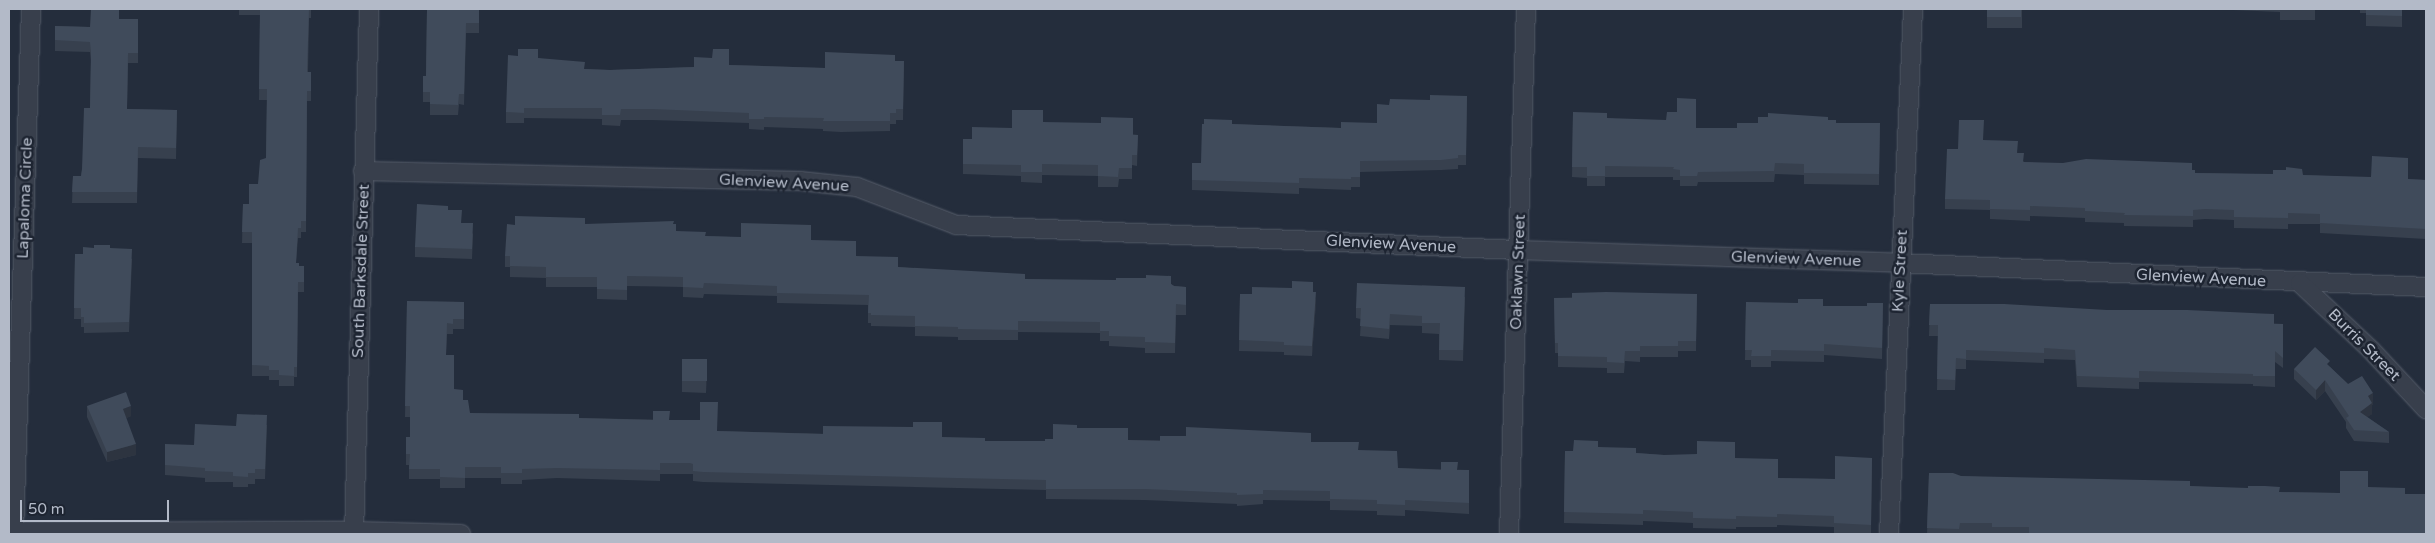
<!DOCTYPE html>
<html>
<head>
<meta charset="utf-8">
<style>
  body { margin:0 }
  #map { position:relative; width:2435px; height:543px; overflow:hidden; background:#242d3c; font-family:"Varela Round",sans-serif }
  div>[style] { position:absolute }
  .roads { filter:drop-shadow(0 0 1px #565d6a) drop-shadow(0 0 1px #565d6a) }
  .street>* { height:18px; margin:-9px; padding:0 9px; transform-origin:9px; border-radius:9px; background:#383f4c }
  .wall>* { inset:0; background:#37404e; transform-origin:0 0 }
  .shaded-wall>* { inset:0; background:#2d3440 }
  .building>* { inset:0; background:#404b5b; transform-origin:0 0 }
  span { translate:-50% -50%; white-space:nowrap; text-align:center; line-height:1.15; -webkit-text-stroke:5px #1d2431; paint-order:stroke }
  .street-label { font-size:16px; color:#b3bac8 }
  .frame { position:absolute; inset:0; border:10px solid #b3bac8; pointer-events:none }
  .scale { position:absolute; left:20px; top:500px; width:149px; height:22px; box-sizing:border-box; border:2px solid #b3bac8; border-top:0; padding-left:6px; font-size:15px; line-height:18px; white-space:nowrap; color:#b3bac8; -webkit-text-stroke:4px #1d2431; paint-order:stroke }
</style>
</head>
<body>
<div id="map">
  <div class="roads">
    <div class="street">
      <div style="left:363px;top:171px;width:437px;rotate:1.3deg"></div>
      <div style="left:800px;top:181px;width:57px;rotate:6deg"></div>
      <div style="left:857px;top:187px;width:106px;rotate:21deg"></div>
      <div style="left:956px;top:225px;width:563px;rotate:2.55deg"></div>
      <div style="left:1518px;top:250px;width:382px;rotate:1.9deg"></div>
      <div style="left:1900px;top:263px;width:527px;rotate:2.61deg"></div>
      <div style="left:2300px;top:283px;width:98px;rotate:43.3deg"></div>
      <div style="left:2371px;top:350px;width:81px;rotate:47deg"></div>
      <div style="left:9px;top:532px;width:345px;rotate:-0.2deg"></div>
      <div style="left:354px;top:531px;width:107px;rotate:1.6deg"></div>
      <div style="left:14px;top:532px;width:523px;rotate:-88.14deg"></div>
      <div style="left:354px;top:534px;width:525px;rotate:-88.36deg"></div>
      <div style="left:1509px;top:534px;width:525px;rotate:-88.15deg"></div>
      <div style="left:1889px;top:534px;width:526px;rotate:-87.38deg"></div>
    </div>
  </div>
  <div class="wall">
    <div style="clip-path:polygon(239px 9px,311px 9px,311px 18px,309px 18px,308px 72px,311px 72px,311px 101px,307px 101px,306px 232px,301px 232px,301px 238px,298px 238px,296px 263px,299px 266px,304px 266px,304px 292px,298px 292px,297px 377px,294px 377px,294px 386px,279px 386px,279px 380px,269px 380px,269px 376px,252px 376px,252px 243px,242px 243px,243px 204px,249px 204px,258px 184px,266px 158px,267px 100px,259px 100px,260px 15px,239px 15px)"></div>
    <div style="clip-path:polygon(427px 9px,479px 9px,479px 33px,466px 33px,464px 105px,459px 104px,458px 115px,430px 115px,430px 102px,423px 102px,423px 76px,426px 76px)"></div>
    <div style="left:1987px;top:9px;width:35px;height:19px"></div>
    <div style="clip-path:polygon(2138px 9px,2155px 9px,2155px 10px)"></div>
    <div style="clip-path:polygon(2233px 9px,2315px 9px,2315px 20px,2280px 20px,2280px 12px,2233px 10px)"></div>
    <div style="clip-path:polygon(2360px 9px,2402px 9px,2402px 27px,2366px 26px,2366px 13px,2360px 13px)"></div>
    <div style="clip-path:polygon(119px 19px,138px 19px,138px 63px,128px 63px,127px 109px,177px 110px,176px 159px,138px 158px,137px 203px,72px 203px,73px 176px,81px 176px,90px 108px,91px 61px,90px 52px,55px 51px,55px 26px,90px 27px)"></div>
    <div style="clip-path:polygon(518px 56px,538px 58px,585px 69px,610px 70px,694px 67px,729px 65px,825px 68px,895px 61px,904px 61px,903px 120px,896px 120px,896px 124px,890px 124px,890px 131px,841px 132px,823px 131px,823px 129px,764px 127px,764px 130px,749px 129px,749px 123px,652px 120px,621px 120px,620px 126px,602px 125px,602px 119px,524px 118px,524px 123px,506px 123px,506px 112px)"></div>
    <div style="clip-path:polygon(1467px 96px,1466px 165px,1458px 165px,1458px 169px,1441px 170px,1360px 172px,1360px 187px,1351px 187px,1351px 190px,1299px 188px,1299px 194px,1192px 190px,1192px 163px,1201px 163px,1232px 124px,1341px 128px,1377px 123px,1389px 105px)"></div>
    <div style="clip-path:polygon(1573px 112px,1607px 118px,1696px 128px,1737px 128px,1758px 123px,1828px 120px,1836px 123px,1880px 123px,1879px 185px,1804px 184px,1804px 175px,1775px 174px,1774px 182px,1698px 182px,1697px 186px,1680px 186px,1680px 180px,1673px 180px,1673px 177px,1605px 177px,1605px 186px,1587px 186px,1587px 178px,1572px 177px)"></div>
    <div style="clip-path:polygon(1043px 122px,1138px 135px,1137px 166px,1132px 165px,1132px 179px,1119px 179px,1118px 187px,1098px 187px,1098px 176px,1042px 175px,1042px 183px,1021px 182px,1021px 176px,963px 174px,963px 139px,972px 139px,1012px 128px)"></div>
    <div style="clip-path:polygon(1983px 140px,2018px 153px,2024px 162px,2192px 170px,2195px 173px,2303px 175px,2426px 180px,2426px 239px,2320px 233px,2320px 224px,2288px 224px,2288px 229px,2234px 228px,2234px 220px,2205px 219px,2193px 220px,2193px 227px,2124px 226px,2124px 223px,2085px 222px,2085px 218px,2030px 216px,2030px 221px,1990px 219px,1990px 210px,1945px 209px,1945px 199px,1958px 149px)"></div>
    <div style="clip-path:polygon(448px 210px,473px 234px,472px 259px,415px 257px,415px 247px)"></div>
    <div style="clip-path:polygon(585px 224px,674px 224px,676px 231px,706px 236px,811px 240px,856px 256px,898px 267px,1025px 279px,1171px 284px,1174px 286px,1186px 287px,1186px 315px,1176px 315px,1175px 353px,1145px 353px,1145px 348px,1109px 346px,1109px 341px,1100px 341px,1100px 333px,1018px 332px,1018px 340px,958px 340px,958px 337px,915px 336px,915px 327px,871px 326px,871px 323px,868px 323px,868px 305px,777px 303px,777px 296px,704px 294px,703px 298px,683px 297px,683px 287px,627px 286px,627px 300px,597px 299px,597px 287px,546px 287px,546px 278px,510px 277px,510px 267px,505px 267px,505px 256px,515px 225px)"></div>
    <div style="clip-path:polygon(110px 248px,132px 259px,129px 332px,84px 333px,84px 327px,81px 327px,81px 319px,74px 319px,75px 254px,83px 254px)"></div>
    <div style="clip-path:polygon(1313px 292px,1316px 302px,1312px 356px,1284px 355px,1284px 352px,1239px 351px,1240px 294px,1252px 294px)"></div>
    <div style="clip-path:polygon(1697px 294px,1696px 351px,1678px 351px,1678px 357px,1640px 357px,1640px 362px,1625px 361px,1624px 373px,1607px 373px,1607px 368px,1558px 367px,1558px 353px,1555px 353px,1554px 298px)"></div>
    <div style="clip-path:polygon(1465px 297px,1463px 361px,1439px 360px,1439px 334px,1422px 333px,1422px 326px,1390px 325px,1389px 339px,1360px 336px,1361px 319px,1356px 318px,1356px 308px)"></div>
    <div style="clip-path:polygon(407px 301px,464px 302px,464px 329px,453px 329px,453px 334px,447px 334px,446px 355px,454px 389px,463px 400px,470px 413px,579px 418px,670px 420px,717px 431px,942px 437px,985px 441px,1045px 441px,1053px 439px,1077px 428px,1128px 440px,1311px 442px,1359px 450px,1398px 468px,1469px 470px,1469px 514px,1405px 510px,1405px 516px,1377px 515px,1377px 511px,1330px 510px,1330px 501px,1263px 500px,1263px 504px,1237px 506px,1237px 504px,1144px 500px,1046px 499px,1046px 490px,703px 482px,693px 481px,693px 474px,660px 474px,660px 481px,557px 478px,522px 480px,522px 484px,501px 484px,501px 478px,465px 478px,465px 488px,440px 488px,440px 479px,409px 479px,409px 465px,406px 465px,406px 437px,410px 437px,410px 417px,405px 417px)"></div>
    <div style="clip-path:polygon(1746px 302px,1823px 306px,1867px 306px,1883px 303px,1882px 359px,1824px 355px,1824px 362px,1771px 361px,1771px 367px,1751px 367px,1751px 360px,1745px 360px)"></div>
    <div style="clip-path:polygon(1930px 304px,2283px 324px,2283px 368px,2275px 362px,2275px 387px,2253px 386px,2253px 384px,2139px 382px,2139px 389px,2077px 387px,2075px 360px,2044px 359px,2044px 363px,1966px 360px,1966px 369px,1956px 369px,1955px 390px,1937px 390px,1938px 336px,1929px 336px)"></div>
    <div style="clip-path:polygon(682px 359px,707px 370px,706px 393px,682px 392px)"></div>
    <div style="clip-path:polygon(2330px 367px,2348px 384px,2373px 404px,2372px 405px,2372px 414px,2367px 417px,2389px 432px,2389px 443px,2354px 441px,2346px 428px,2346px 422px,2325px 391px,2316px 400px,2294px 379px,2294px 369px)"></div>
    <div style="clip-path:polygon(87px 406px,131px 416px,126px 418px,136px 455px,107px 462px,87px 417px)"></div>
    <div style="clip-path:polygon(267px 425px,265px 479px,255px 479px,255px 484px,248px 484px,248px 487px,233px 487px,233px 482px,205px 482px,205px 478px,165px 475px,165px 465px,194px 445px,236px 426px)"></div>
    <div style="clip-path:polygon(1598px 447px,1636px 453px,1664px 455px,1735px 458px,1778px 478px,1835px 479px,1872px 458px,1871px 534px,1834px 534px,1834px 527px,1777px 525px,1777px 527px,1736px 527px,1736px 529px,1693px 528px,1693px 523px,1643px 521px,1643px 525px,1564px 523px,1565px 451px,1573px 451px)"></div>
    <div style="clip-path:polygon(1929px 473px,1961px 476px,2190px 486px,2279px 492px,2340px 493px,2368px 487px,2405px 494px,2426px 534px,1992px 534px,1960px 533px,1959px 534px,1927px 534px)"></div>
  </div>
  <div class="shaded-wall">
    <div style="clip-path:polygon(1316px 292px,1316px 302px,1312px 356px,1312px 346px)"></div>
    <div style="clip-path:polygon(707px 359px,707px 370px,706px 393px,706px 383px)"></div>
    <div style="clip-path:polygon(2325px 380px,2325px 391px,2316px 400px,2316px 390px)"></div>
    <div style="clip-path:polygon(2373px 393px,2373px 404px,2372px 405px,2372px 414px,2360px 422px,2360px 412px,2368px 396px)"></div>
    <div style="clip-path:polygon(131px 406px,131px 416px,123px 420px,123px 409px)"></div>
    <div style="clip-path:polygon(136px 444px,136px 455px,107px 462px,107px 452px)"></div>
  </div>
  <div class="building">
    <div style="clip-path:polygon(91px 9px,119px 9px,119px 19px,138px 19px,138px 53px,128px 53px,127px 109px,177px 110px,176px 148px,138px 147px,137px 192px,72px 192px,73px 176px,81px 176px,82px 170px,84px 108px,90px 108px,91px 52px,90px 42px,55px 40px,55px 26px,90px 27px)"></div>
    <div style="clip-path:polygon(260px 9px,309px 9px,307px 72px,311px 72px,311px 91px,307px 91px,306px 221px,301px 221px,301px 228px,298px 228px,296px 263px,299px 263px,299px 266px,304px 266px,304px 282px,298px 282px,297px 367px,294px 367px,294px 376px,279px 375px,279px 370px,269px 370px,269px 366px,252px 365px,252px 232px,242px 232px,243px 204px,249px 204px,249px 184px,258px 184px,260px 160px,266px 158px,267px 89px,259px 89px)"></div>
    <div style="clip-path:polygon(427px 9px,479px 9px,479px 23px,466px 23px,464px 94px,459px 94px,458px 105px,430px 104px,430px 92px,423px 92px,423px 76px,426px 76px)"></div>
    <div style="left:1987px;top:9px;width:34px;height:8px"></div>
    <div style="clip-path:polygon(2280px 9px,2315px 9px,2315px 10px)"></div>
    <div style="clip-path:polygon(2366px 9px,2402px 9px,2402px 16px,2366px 15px)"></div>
    <div style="clip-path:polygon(518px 49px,538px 49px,538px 58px,585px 62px,584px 69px,610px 70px,694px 67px,694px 57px,712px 58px,713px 49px,729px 49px,729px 65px,825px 68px,825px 52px,895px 55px,895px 61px,904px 61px,903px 109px,896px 109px,896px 113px,890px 113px,890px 121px,823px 121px,824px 118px,764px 117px,764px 119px,749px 119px,749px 113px,652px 109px,621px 109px,620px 115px,602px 115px,602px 108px,524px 108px,524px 113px,506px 112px,508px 55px,518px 56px)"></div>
    <div style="clip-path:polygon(1430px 95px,1467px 96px,1466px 155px,1458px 155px,1458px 158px,1441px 160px,1360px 161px,1360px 177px,1351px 177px,1351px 179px,1299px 178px,1299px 183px,1192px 180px,1192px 163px,1201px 163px,1202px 124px,1204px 124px,1204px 119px,1232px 120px,1232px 124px,1341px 128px,1341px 122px,1377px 123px,1377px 104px,1389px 105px,1390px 99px,1430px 100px)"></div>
    <div style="clip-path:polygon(1677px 98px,1696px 99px,1696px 128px,1737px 128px,1737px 123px,1758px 123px,1758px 117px,1768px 117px,1768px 113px,1828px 117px,1828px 120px,1836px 120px,1836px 123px,1880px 123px,1879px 174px,1804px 173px,1804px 164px,1775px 163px,1774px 171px,1698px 172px,1697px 176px,1680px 176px,1680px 170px,1673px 169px,1674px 167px,1605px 166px,1605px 176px,1587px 176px,1587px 167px,1572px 167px,1573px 112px,1607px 113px,1607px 118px,1666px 120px,1667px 112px,1677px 112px)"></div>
    <div style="clip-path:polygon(1012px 110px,1043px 110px,1043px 122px,1101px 123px,1101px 117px,1133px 118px,1133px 135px,1138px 135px,1137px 155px,1132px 155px,1132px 168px,1119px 168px,1118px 177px,1098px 176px,1098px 165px,1042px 164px,1042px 172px,1021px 172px,1021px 165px,963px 164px,963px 139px,972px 139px,972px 127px,1012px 128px)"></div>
    <div style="clip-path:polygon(1959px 120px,1984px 120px,1983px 140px,2018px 141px,2017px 153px,2024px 153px,2023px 162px,2063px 163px,2086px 159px,2192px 163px,2192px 170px,2195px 170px,2195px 173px,2273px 174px,2273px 170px,2286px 170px,2286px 167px,2302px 169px,2303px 175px,2371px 177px,2372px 156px,2408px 158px,2408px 179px,2426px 180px,2426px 229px,2320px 223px,2320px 214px,2288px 213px,2288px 218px,2234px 217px,2234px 210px,2205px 209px,2193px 210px,2193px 216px,2124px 215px,2125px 213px,2085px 211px,2085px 208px,2030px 206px,2030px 210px,1990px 209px,1990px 200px,1945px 199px,1947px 149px,1958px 149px)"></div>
    <div style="clip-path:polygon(417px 204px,448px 206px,448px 210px,462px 210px,461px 223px,473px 223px,472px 249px,415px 247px)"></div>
    <div style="clip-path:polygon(515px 216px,585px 218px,585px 224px,674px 221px,673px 224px,676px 224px,676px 231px,706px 232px,705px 236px,741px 237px,741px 223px,811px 225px,811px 240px,856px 241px,856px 256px,898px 257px,898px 267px,1025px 274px,1025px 279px,1116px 280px,1116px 278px,1146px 278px,1146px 275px,1171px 276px,1171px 284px,1174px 286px,1186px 287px,1186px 305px,1176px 304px,1175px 343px,1145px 342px,1145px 337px,1109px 336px,1109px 331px,1100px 331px,1100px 322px,1018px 321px,1018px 330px,958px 329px,958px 327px,915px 326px,915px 316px,871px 315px,871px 313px,868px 313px,869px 295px,777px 293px,777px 286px,704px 283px,703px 288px,683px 287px,683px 277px,627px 276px,627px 290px,597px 289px,597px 277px,546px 277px,546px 267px,510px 266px,510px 256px,505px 256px,507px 224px,515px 225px)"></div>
    <div style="clip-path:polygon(94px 245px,110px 245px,110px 248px,132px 249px,129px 322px,84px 323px,84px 317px,81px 317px,81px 308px,74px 308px,75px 254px,83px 254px,83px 247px,94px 248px)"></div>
    <div style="clip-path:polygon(1292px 281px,1313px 282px,1313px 292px,1316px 292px,1312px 346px,1284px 345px,1284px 342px,1239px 340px,1240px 294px,1252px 294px,1252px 287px,1292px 288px)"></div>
    <div style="clip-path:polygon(1357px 283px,1465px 287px,1463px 350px,1439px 350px,1440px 323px,1422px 323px,1422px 316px,1390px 314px,1389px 329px,1360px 326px,1361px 308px,1356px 308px)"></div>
    <div style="clip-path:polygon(1606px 292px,1697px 294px,1696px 341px,1678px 341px,1678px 346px,1640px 346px,1640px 351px,1625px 351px,1624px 363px,1607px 362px,1607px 357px,1558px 356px,1558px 343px,1555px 343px,1554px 298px,1572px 298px,1572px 293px)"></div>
    <div style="clip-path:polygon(1798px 299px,1823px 299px,1823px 306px,1867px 306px,1867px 303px,1883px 303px,1882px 348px,1824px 344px,1824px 351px,1771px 350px,1771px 356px,1751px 356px,1752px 350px,1745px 350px,1746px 302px,1798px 303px)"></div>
    <div style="clip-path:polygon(407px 301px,464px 302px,464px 319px,453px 319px,453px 324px,447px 323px,446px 355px,454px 355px,454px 389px,463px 390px,463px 400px,468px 400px,470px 413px,579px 414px,579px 418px,653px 420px,653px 411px,670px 411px,669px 420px,700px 420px,700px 402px,718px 402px,717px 431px,823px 434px,823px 426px,913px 427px,913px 422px,942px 422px,942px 437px,985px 438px,985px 441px,1045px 441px,1045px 439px,1053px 439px,1053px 424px,1077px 425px,1077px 428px,1128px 428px,1128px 440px,1160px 441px,1160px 436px,1186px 436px,1186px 427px,1311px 433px,1311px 442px,1359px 442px,1358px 450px,1397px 451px,1398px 468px,1441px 470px,1441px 462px,1458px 462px,1457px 470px,1469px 470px,1469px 503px,1405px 500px,1405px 505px,1377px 504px,1377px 500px,1330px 499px,1330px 491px,1263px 490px,1263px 494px,1237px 495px,1237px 493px,1144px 489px,1046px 489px,1046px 480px,703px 472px,693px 471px,693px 464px,690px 463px,660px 463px,660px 470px,557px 468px,522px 469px,522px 473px,501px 473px,501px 467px,465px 467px,465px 478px,440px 477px,440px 469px,409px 469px,410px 454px,406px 454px,406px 437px,410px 437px,410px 406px,405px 406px)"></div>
    <div style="clip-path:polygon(1930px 304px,2004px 304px,2107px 310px,2187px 310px,2274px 314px,2274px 324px,2283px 324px,2283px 358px,2275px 351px,2275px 376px,2253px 376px,2253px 374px,2139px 371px,2139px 378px,2077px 376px,2075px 350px,2044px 348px,2044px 353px,1966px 350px,1966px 359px,1956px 358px,1955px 380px,1937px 379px,1938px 325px,1929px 325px)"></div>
    <div style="clip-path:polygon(2315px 347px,2330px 361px,2327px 364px,2348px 384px,2362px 376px,2373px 393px,2368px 396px,2372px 403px,2360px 412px,2389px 432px,2354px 430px,2346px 418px,2349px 416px,2325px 380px,2316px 390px,2294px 369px)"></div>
    <div style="left:682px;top:359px;width:25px;height:22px"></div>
    <div style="clip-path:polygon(126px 392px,131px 406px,123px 409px,136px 444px,107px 452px,87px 406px)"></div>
    <div style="clip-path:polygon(237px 414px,267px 415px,265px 469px,255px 469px,255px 473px,248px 473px,248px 477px,233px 476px,233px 472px,205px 471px,205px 468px,165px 465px,165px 444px,194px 445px,195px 424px,236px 426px)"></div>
    <div style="clip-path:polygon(1574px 440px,1598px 441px,1598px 447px,1636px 448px,1636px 453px,1664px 455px,1697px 454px,1697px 441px,1735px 442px,1735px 458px,1778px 459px,1778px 478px,1835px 479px,1835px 456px,1872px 458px,1871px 525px,1834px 523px,1834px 516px,1777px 514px,1777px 517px,1736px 516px,1736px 519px,1693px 518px,1693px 512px,1643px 510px,1643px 514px,1564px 512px,1565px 451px,1573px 451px)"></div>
    <div style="clip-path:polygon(2340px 471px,2368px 471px,2368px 487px,2405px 488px,2405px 494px,2426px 494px,2426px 534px,2096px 534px,2029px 533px,2029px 527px,1992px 527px,1992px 523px,1960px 523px,1959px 529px,1927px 528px,1929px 473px,1953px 473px,1961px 476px,2190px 481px,2190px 486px,2248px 488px,2248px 486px,2265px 486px,2280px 487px,2279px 492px,2340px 493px)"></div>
  </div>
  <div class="street-label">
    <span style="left:784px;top:183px;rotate:3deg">Glenview Avenue</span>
    <span style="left:25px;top:198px;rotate:-88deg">Lapaloma Circle</span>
    <span style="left:1391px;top:244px;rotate:3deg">Glenview Avenue</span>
    <span style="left:1796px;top:259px;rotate:2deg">Glenview Avenue</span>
    <span style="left:361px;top:271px;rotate:-88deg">South Barksdale Street</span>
    <span style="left:1900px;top:271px;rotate:-87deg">Kyle Street</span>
    <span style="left:1518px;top:272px;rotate:-88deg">Oaklawn Street</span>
    <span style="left:2201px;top:278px;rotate:3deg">Glenview Avenue</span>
    <span style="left:2364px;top:345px;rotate:45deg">Burris Street</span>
  </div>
  <div class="frame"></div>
  <div class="scale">50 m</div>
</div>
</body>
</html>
